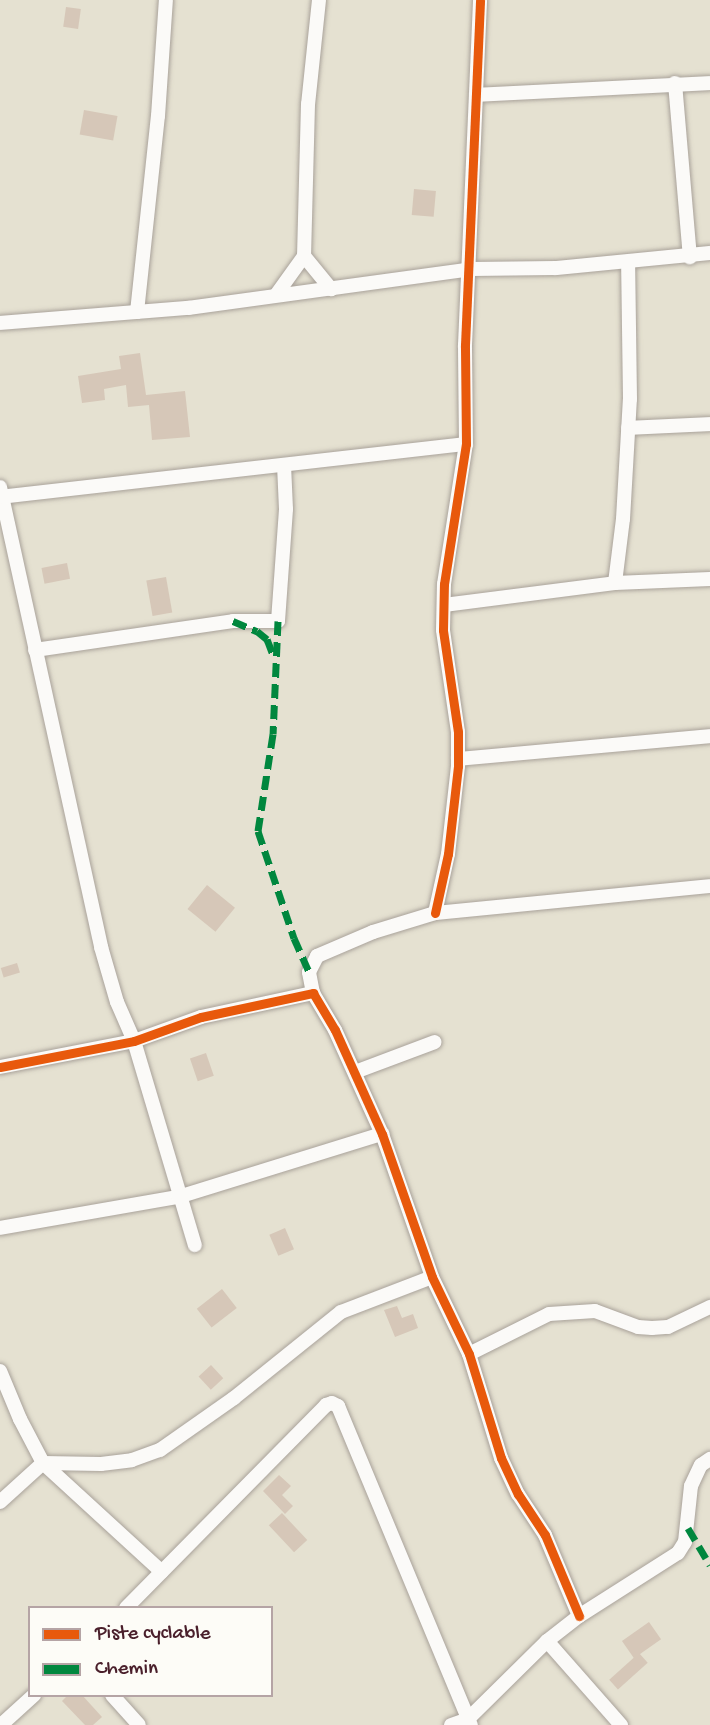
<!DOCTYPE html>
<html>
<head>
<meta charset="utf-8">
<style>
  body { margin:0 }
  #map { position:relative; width:710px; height:1725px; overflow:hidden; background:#e5e1d1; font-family:"Gochi Hand",sans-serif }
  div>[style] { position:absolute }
  .building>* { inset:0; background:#d6c7b8; transform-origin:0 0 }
  .roads { filter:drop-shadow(0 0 2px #a9a29a) drop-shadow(0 0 2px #a9a29a) }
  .street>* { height:14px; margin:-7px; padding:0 7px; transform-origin:7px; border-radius:7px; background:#fbfaf8 }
  .quiet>* { height:7px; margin-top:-3.5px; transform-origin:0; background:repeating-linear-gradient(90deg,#00873e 0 14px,transparent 0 21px) }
  .cycleway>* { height:9px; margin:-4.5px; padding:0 4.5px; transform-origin:4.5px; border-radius:4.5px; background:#e8590c }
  span { translate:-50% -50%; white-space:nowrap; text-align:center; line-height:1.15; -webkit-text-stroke:5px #fdfcf7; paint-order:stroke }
  .legend { position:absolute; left:28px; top:1606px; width:245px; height:91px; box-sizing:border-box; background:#fdfcf7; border:2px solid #b5a4a5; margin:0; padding:9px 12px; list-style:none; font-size:21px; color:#4a1f2b }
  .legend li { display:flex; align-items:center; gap:14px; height:35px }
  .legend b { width:35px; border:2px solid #b5a4a5 }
</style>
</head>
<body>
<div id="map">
  <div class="building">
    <div style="left:66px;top:7px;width:15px;height:20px;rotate:8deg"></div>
    <div style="left:84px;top:110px;width:34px;height:25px;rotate:10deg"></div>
    <div style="left:414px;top:189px;width:22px;height:26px;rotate:5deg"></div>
    <div style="clip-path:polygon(140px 353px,146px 395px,185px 391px,190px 437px,152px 440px,149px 405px,128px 407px,126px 385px,104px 389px,105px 400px,82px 403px,78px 376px,121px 369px,119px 356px)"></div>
    <div style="left:67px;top:563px;width:16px;height:26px;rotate:79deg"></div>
    <div style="left:166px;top:577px;width:36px;height:20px;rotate:80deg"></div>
    <div style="left:207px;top:885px;width:36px;height:31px;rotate:39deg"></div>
    <div style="left:17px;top:963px;width:10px;height:17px;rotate:73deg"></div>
    <div style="left:206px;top:1053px;width:24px;height:17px;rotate:71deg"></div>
    <div style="left:285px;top:1228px;width:23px;height:17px;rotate:67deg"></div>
    <div style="left:222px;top:1289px;width:24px;height:32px;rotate:52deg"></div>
    <div style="clip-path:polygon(397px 1306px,402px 1318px,413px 1314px,418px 1328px,395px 1337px,384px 1310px)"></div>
    <div style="left:211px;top:1365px;width:18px;height:17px;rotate:47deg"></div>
    <div style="clip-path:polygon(279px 1475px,291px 1486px,282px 1495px,293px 1506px,285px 1514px,263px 1491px)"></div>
    <div style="left:282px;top:1513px;width:37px;height:18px;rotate:47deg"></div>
    <div style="left:649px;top:1622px;width:21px;height:33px;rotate:55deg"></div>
    <div style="left:639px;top:1653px;width:13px;height:40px;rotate:48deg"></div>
    <div style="clip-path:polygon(68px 1695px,82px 1695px,102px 1717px,93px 1725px,85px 1725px,62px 1701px)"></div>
  </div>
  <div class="roads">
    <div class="street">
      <div style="left:319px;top:0;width:105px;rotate:96deg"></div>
      <div style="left:308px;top:104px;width:152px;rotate:91.5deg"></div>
      <div style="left:304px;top:256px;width:43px;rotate:50.7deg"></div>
      <div style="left:675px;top:83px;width:175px;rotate:85.1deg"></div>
      <div style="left:476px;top:95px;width:234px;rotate:-2.9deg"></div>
      <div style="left:276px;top:295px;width:48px;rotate:-54.3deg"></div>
      <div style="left:137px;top:312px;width:197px;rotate:-83.9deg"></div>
      <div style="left:158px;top:116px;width:116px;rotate:-86.1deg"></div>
      <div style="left:0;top:323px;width:189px;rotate:-4.6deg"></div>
      <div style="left:188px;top:308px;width:286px;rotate:-7.8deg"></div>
      <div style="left:471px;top:269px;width:85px;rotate:-0.7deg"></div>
      <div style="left:556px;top:268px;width:155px;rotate:-5.6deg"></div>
      <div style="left:628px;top:428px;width:82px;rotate:-2.8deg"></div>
      <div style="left:0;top:487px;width:471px;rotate:77.6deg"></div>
      <div style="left:101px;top:947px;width:57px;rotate:73.8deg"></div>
      <div style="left:117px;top:1002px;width:43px;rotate:66.4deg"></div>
      <div style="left:134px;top:1041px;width:213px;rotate:73.4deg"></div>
      <div style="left:0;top:497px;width:469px;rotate:-6.5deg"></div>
      <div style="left:615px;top:583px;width:64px;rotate:-82.9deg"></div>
      <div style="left:623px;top:519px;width:120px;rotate:-86.7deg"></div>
      <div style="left:630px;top:399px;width:136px;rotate:-90.8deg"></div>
      <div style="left:444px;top:605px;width:172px;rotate:-7.3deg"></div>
      <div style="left:615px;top:583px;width:95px;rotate:-2.4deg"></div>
      <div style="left:35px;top:650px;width:200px;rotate:-8.3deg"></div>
      <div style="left:233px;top:621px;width:45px"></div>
      <div style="left:278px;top:621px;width:112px;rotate:-85.9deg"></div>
      <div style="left:286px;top:509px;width:44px;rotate:-92.6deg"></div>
      <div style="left:458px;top:759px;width:253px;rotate:-5.2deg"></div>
      <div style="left:435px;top:913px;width:60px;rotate:-77.6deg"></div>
      <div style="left:448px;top:854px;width:89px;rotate:-83.5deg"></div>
      <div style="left:458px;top:766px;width:34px;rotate:-90deg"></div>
      <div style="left:458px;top:732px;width:103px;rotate:-98.4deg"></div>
      <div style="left:443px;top:630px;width:46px;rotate:-88.8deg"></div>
      <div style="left:444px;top:584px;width:142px;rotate:-81.1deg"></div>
      <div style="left:466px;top:444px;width:99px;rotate:-90.6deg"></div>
      <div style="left:465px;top:345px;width:345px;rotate:-87.5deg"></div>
      <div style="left:313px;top:993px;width:21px;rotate:-101deg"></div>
      <div style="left:309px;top:972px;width:18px;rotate:-63deg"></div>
      <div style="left:317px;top:956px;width:61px;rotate:-23.2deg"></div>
      <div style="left:373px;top:932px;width:65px;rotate:-17deg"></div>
      <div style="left:435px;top:913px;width:276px;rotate:-5.6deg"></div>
      <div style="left:0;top:1067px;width:136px;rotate:-11deg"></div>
      <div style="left:134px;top:1041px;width:71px;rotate:-19.7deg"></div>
      <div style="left:201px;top:1017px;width:115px;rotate:-12.1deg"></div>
      <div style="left:313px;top:993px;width:43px;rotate:59.3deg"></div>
      <div style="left:335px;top:1030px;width:114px;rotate:65.7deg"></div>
      <div style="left:382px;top:1134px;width:151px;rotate:70.7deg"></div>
      <div style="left:432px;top:1277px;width:85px;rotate:64.3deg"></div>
      <div style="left:469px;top:1354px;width:109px;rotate:72.9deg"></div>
      <div style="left:501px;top:1458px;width:40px;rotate:65deg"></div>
      <div style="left:518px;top:1494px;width:49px;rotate:56.6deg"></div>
      <div style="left:545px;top:1535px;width:88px;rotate:67.2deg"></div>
      <div style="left:355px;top:1072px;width:85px;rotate:-20.6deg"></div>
      <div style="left:0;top:1228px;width:181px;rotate:-9.9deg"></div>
      <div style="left:178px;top:1197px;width:214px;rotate:-17.2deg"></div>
      <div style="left:469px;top:1354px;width:89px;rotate:-26.6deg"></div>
      <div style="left:549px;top:1314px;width:46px;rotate:-3.7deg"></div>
      <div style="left:595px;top:1311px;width:46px;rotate:20.4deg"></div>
      <div style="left:638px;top:1327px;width:14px;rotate:4deg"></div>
      <div style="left:652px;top:1328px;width:16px;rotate:-4deg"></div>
      <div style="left:668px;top:1327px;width:47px;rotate:-25.5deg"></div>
      <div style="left:0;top:1371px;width:52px;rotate:67.4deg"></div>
      <div style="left:20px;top:1419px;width:50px;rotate:62.4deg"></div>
      <div style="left:43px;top:1463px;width:161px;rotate:42.5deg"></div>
      <div style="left:0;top:1502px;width:58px;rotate:-42.2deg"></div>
      <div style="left:43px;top:1463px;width:58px;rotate:1deg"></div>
      <div style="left:101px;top:1464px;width:31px;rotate:-7deg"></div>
      <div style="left:132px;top:1460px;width:30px;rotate:-20deg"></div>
      <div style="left:160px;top:1450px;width:90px;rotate:-35.1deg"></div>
      <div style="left:234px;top:1398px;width:137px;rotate:-38.8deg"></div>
      <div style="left:341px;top:1312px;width:97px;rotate:-21deg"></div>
      <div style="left:126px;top:1608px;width:285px;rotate:-45.4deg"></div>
      <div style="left:326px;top:1405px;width:6px;rotate:-18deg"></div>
      <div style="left:332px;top:1403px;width:7px;rotate:27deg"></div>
      <div style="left:338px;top:1406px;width:346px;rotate:67.4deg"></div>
      <div style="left:547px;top:1641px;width:112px;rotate:48.6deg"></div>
      <div style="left:112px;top:1695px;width:40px;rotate:48deg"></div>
      <div style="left:1px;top:1725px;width:45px;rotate:-42.3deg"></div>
      <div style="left:451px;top:1725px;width:18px;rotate:-19deg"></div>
      <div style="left:468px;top:1719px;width:111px;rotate:-44.6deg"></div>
      <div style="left:547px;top:1641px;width:41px;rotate:-38deg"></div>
      <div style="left:579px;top:1616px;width:117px;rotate:-32.5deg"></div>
      <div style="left:678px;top:1553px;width:13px;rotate:-58deg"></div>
      <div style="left:685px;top:1542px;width:56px;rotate:-83.9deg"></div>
      <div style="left:691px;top:1486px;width:23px;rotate:-65deg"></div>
      <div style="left:701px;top:1465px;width:11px;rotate:-34deg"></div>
    </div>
  </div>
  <div class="quiet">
    <div style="left:233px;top:621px;width:26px;rotate:23deg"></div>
    <div style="left:257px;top:631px;width:13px;rotate:39deg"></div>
    <div style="left:267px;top:639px;width:17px;rotate:69deg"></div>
    <div style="left:278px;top:621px;width:113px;rotate:92.5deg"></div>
    <div style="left:273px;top:734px;width:98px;rotate:98.8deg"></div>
    <div style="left:258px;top:831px;width:113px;rotate:71.4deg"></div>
    <div style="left:294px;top:938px;width:37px;rotate:66deg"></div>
    <div style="left:688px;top:1528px;width:43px;rotate:59.3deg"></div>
  </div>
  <div class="cycleway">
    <div style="left:435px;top:913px;width:60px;rotate:-77.6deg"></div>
    <div style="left:448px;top:854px;width:89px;rotate:-83.5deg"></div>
    <div style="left:458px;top:766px;width:34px;rotate:-90deg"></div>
    <div style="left:458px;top:732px;width:103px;rotate:-98.4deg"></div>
    <div style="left:443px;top:630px;width:46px;rotate:-88.8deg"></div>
    <div style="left:444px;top:584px;width:142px;rotate:-81.1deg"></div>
    <div style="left:466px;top:444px;width:99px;rotate:-90.6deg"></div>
    <div style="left:465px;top:345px;width:345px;rotate:-87.5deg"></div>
    <div style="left:0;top:1067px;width:136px;rotate:-11deg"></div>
    <div style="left:134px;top:1041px;width:71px;rotate:-19.7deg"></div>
    <div style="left:201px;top:1017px;width:115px;rotate:-12.1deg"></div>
    <div style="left:313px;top:993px;width:43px;rotate:59.3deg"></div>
    <div style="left:335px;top:1030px;width:114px;rotate:65.7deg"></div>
    <div style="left:382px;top:1134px;width:151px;rotate:70.7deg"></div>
    <div style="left:432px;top:1277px;width:85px;rotate:64.3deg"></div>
    <div style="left:469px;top:1354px;width:109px;rotate:72.9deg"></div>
    <div style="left:501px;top:1458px;width:40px;rotate:65deg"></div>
    <div style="left:518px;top:1494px;width:49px;rotate:56.6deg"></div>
    <div style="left:545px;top:1535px;width:88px;rotate:67.2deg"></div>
  </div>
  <ul class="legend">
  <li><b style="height:9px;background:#e8590c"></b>Piste cyclable</li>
  <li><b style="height:9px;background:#00873e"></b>Chemin</li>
  </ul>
</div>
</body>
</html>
